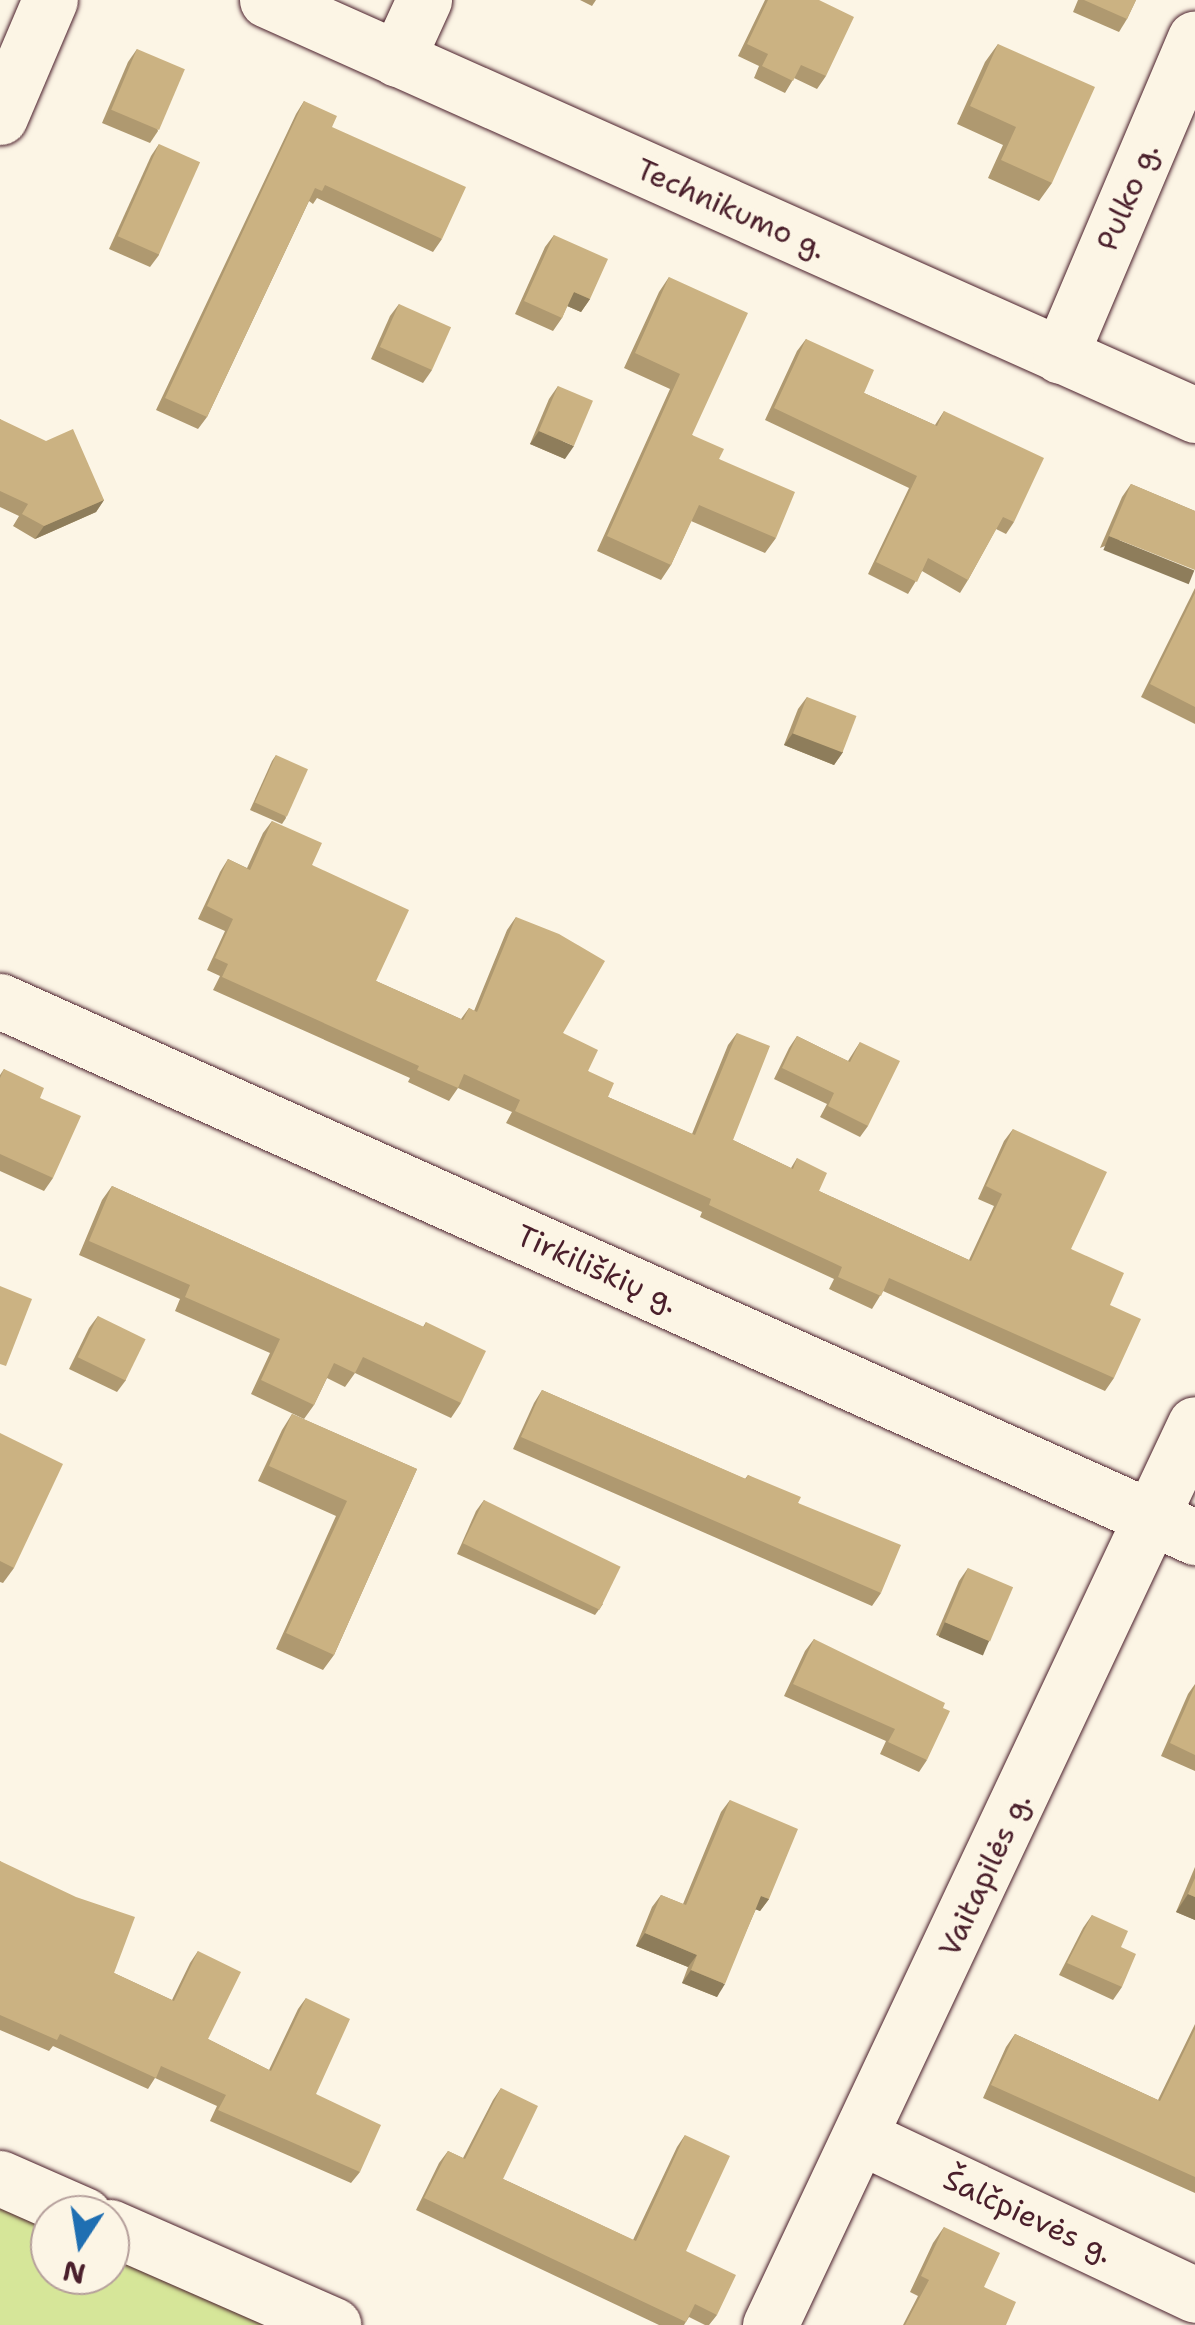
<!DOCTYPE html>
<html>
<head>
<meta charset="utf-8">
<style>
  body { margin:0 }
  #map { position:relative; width:1195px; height:2325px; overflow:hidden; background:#fcf5e5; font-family:"Shantell Sans",sans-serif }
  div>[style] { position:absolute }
  .green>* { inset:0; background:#d6e699 }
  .roads { filter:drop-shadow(0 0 2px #4a1f2b) drop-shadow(0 0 2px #4a1f2b) }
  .minor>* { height:55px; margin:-27.5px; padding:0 27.5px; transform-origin:27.5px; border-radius:27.5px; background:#fcf5e5 }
  .wall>* { inset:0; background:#af9970 }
  .shaded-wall>* { inset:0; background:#8e7d5b; transform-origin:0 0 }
  .building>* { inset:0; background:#cbb282; transform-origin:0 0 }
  span { translate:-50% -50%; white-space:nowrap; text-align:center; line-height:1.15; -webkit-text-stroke:9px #fcf5e5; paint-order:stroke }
  .street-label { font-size:30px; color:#4a1f2b }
  .north { position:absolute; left:30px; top:2195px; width:100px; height:100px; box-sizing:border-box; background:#fcf5e5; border:2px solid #b59f9b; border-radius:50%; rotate:192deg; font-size:28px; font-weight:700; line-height:40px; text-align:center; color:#4a1f2b }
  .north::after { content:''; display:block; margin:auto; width:35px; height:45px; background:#1f6fb2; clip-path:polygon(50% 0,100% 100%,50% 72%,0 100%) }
</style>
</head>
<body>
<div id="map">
  <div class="green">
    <div style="clip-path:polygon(0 2200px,50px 2222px,50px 2275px,110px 2275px,110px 2249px,277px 2325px,0 2325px)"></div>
  </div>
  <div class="roads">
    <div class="minor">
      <div style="left:267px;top:0;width:1017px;rotate:24.09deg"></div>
      <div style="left:397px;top:59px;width:65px;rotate:-65.4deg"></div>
      <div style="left:0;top:117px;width:127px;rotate:-66.9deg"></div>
      <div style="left:1060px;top:356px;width:345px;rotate:-67deg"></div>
      <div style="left:0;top:1001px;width:1310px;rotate:24.16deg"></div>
      <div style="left:861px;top:2137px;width:369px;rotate:25.3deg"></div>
      <div style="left:0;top:2178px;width:92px;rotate:23.8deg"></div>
      <div style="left:110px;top:2227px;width:244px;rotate:23.7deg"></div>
      <div style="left:770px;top:2325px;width:996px;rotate:-64.75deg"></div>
    </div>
  </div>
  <div class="wall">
    <div style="clip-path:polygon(580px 0,596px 0,592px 6px)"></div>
    <div style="clip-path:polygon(765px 0,819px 0,826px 76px,817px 89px,794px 78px,785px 93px,754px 78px,759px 66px,738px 56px)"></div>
    <div style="clip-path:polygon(1078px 0,1136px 0,1127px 19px,1119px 32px,1073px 12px)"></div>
    <div style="clip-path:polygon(998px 44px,1052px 183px,1039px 201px,988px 178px,1003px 145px,957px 124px,985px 62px)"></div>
    <div style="clip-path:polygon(137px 49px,158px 131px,150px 143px,102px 123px,128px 62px)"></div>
    <div style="clip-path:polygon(304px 101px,442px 239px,433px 252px,317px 198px,313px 204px,309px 201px,207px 417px,198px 429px,156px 410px,296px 114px)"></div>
    <div style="clip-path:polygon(159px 144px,159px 255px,150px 267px,109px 249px,151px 156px)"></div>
    <div style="clip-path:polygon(554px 235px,590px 299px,581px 312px,567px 306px,562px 318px,553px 331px,515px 314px,545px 247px)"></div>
    <div style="clip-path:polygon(669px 277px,692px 435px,719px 459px,776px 538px,765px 553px,691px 521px,671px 565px,661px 580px,597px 551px,670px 389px,624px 368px,659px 292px)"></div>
    <div style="clip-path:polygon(399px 304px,432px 370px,423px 383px,371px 359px,390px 316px)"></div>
    <div style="clip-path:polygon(806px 339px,864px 393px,935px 425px,944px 411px,1014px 522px,1006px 534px,996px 529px,968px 580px,960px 593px,922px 571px,908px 594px,868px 574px,909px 488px,765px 420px,797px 351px)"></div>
    <div style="clip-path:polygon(558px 386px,565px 459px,530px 444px,549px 399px)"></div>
    <div style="clip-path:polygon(0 419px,104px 500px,96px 512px,35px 539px,13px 526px,19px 516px,0 507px)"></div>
    <div style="clip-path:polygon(1131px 484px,1195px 511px,1100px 548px,1122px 497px)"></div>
    <div style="clip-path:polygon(1195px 588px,1195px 724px,1141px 697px)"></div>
    <div style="clip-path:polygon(807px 697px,843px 752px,834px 765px,784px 745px,798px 709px)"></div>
    <div style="clip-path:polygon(276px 755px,286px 818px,282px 824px,250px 810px,272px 761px)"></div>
    <div style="clip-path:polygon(272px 821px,312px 865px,376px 981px,461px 1019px,469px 1008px,474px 1011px,507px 930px,516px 917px,563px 1033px,588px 1071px,608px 1097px,692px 1134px,728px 1045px,737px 1033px,733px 1140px,791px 1168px,797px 1158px,819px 1191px,969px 1260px,994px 1206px,978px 1199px,1004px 1141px,1013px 1129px,1071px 1249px,1110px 1305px,1114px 1378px,1105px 1391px,883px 1291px,872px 1309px,829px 1289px,834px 1279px,700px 1217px,702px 1212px,506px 1123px,512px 1112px,458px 1088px,449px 1101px,408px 1082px,410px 1078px,213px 990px,220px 976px,207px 970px,225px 931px,198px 919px,220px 872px,228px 859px,247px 868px,263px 833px)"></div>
    <div style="clip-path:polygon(797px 1036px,848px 1061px,860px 1042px,868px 1126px,860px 1137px,820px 1117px,827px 1104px,774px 1079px,789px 1048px)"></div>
    <div style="clip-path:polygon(4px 1069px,40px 1098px,53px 1178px,44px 1191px,0 1171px,0 1075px)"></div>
    <div style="clip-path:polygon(112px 1186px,423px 1327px,426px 1322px,461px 1403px,451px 1418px,355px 1373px,345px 1387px,327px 1378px,314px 1405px,304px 1419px,251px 1394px,270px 1353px,175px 1311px,180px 1299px,79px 1255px,102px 1200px)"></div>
    <div style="clip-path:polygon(98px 1316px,126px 1380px,117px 1392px,69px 1369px,89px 1328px)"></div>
    <div style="clip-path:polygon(542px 1390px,745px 1479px,748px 1475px,798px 1503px,881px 1593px,872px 1606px,513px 1449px,534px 1403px)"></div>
    <div style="clip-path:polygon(292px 1414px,417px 1469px,334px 1655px,323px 1670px,276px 1649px,336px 1516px,258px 1481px,282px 1430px)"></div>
    <div style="clip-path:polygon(0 1433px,14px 1568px,3px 1583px,0 1582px)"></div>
    <div style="clip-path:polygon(484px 1500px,603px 1604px,595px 1615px,457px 1554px,476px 1511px)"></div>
    <div style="clip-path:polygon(968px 1568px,989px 1641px,981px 1654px,936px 1635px,959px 1581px)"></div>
    <div style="clip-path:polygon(814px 1639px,927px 1760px,919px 1772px,880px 1754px,886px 1741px,784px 1696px,805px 1651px)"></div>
    <div style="clip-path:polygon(1195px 1684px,1195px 1771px,1161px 1756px,1188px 1694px)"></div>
    <div style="clip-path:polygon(730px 1800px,769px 1899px,760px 1911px,756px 1909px,717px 1997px,682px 1983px,688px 1967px,636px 1946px,652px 1907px,661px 1895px,683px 1904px,721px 1812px)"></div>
    <div style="clip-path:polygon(0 1861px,114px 1973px,172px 2000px,190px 1963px,198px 1951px,208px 2039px,269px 2070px,298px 2009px,306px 1998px,316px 2094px,360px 2172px,351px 2183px,210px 2121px,217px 2106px,155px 2078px,148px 2089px,53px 2046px,49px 2051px,0 2030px)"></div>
    <div style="clip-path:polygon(1195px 1867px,1195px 1920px,1176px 1912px)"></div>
    <div style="clip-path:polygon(1092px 1915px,1121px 1947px,1122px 1987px,1113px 2000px,1059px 1975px,1083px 1928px)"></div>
    <div style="clip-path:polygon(1195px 2024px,1195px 2193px,983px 2098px,1006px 2047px,1015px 2034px,1158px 2100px)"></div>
    <div style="clip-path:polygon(501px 2088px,503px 2179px,633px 2240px,677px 2147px,685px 2135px,686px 2251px,717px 2315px,709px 2325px,705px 2325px,689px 2317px,684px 2325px,659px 2325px,416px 2210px,439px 2163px,448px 2151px,463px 2158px,493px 2100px)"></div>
    <div style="clip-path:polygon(944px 2227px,984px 2287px,1006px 2325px,903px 2325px,918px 2296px,910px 2292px,933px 2243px)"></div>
  </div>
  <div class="shaded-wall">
    <div style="clip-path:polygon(574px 292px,590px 299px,581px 312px,565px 305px)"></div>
    <div style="clip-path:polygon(539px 431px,574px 446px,565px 459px,530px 444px)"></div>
    <div style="clip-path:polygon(104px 500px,96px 512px,35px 539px,44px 526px)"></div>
    <div style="left:1109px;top:536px;width:92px;height:15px;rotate:22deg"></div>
    <div style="clip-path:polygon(793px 733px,843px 752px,834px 765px,784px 745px)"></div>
    <div style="left:945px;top:1622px;width:48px;height:16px;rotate:23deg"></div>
    <div style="clip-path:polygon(1188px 1894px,1195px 1897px,1195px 1920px,1176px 1912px)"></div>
    <div style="clip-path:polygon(761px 1896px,769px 1899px,760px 1911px,752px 1908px)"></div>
    <div style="clip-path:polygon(645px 1933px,697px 1955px,688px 1967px,636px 1946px)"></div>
    <div style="clip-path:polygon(691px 1970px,725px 1984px,717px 1997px,682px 1983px)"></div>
  </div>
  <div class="building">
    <div style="clip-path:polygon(768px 0,819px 0,854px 17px,826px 76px,801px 65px,793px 81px,762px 66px,768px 54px,747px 44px)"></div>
    <div style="clip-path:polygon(1084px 0,1136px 0,1127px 19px)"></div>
    <div style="clip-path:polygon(998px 44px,1095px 87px,1052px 183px,1001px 160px,1016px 127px,970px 106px)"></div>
    <div style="left:137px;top:49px;width:52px;height:66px;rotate:23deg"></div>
    <div style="clip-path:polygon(304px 101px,337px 116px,332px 127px,466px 187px,442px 239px,325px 185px,322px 191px,315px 188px,207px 417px,165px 398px)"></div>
    <div style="left:159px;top:144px;width:45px;height:101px;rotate:24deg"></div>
    <div style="clip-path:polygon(554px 235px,608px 259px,590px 299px,574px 292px,562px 318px,524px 301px)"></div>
    <div style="clip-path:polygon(669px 277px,748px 313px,692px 435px,724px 449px,719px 459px,795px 492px,776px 538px,699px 505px,671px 565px,607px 536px,680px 374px,635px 353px)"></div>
    <div style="left:399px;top:304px;width:57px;height:47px;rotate:24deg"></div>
    <div style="clip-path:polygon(806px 339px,874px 370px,864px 393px,937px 426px,944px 411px,1044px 458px,1014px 522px,1003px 517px,968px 580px,928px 558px,917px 582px,876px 562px,917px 476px,774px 408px)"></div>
    <div style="left:558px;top:386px;width:38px;height:49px;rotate:23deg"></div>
    <div style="clip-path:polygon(0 419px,46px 441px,73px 429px,104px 500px,44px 526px,22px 514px,28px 504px,0 491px)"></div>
    <div style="clip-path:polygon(1131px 484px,1195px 511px,1195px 570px,1109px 536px)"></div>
    <div style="clip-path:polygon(1195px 593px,1195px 707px,1150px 684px)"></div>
    <div style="left:807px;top:697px;width:53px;height:39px;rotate:21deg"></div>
    <div style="left:276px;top:755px;width:35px;height:52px;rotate:24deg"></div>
    <div style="clip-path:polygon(272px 821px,322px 843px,312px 865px,409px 910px,376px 981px,463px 1020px,469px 1008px,477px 1012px,516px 917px,559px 934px,605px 961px,563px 1033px,598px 1050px,588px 1071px,614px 1083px,608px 1097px,695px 1135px,737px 1033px,770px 1046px,733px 1140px,793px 1169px,797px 1158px,827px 1173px,819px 1191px,971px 1261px,1002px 1194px,986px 1186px,1013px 1129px,1107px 1172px,1071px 1249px,1124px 1273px,1110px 1305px,1141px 1319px,1114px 1378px,889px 1278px,881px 1296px,838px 1277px,842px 1267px,709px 1205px,711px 1199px,515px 1111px,520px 1100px,464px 1074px,458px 1088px,417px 1070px,419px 1066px,222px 977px,228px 964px,215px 958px,233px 919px,207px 906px,228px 859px,250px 870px)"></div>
    <div style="clip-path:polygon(797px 1036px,850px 1062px,860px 1042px,900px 1061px,868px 1126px,828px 1106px,834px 1093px,782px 1068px)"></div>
    <div style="clip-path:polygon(4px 1069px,44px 1088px,40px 1098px,81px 1116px,53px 1178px,0 1154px,0 1078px)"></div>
    <div style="clip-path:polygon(112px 1186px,424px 1327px,426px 1322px,486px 1351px,461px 1403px,363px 1357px,355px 1373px,334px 1363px,314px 1405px,261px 1380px,280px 1339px,185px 1297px,190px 1285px,89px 1241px)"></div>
    <div style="clip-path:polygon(0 1286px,32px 1299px,6px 1366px,0 1364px)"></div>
    <div style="left:98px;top:1316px;width:53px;height:46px;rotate:26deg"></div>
    <div style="clip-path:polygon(542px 1390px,746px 1479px,748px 1475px,801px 1497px,798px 1503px,901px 1545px,881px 1593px,521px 1437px)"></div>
    <div style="clip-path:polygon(292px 1414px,417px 1469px,334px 1655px,286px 1633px,347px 1501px,269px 1466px)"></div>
    <div style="clip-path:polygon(0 1433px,63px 1464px,14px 1568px,0 1561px)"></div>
    <div style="left:484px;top:1500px;width:152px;height:48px;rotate:26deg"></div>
    <div style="left:968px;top:1568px;width:49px;height:59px;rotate:23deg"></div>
    <div style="clip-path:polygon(814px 1639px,945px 1703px,943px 1708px,950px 1711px,927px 1760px,888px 1742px,895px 1729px,793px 1684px)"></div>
    <div style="clip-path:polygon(1195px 1686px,1195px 1755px,1170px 1743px)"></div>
    <div style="clip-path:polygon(730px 1800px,798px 1829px,769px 1899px,761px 1896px,725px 1984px,691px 1970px,697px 1955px,645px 1933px,661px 1895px,686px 1905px)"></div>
    <div style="clip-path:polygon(0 1861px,76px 1897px,135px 1917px,114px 1973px,174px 2001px,198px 1951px,241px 1972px,208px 2039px,271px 2071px,306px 1998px,350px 2019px,316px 2094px,381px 2125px,360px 2172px,218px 2110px,226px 2095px,161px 2066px,156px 2078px,60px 2034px,57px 2040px,0 2015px)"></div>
    <div style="clip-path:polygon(1195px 1878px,1195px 1897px,1188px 1894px)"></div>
    <div style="clip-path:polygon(1092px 1915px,1128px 1931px,1121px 1947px,1136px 1954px,1122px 1987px,1067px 1963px)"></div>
    <div style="clip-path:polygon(1195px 2029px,1195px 2177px,991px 2085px,1015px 2034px,1160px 2101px)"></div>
    <div style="clip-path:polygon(501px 2088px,538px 2106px,503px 2179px,636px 2241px,685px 2135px,730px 2156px,686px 2251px,736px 2275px,717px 2315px,695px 2304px,686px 2322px,424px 2198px,448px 2151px,465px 2159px)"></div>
    <div style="clip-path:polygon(944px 2227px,1000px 2253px,984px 2287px,1016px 2302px,1006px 2325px,905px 2325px,929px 2280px,921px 2276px)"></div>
  </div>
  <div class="street-label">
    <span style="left:1128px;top:197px;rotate:-67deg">Pulko g.</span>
    <span style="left:731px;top:209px;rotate:24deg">Technikumo g.</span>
    <span style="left:597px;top:1269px;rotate:24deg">Tirkiliškių g.</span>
    <span style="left:985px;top:1875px;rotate:-65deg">Vaitapilės g.</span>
    <span style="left:1028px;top:2216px;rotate:25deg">Šalčpievės g.</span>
  </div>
  <div class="north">N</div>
</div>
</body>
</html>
